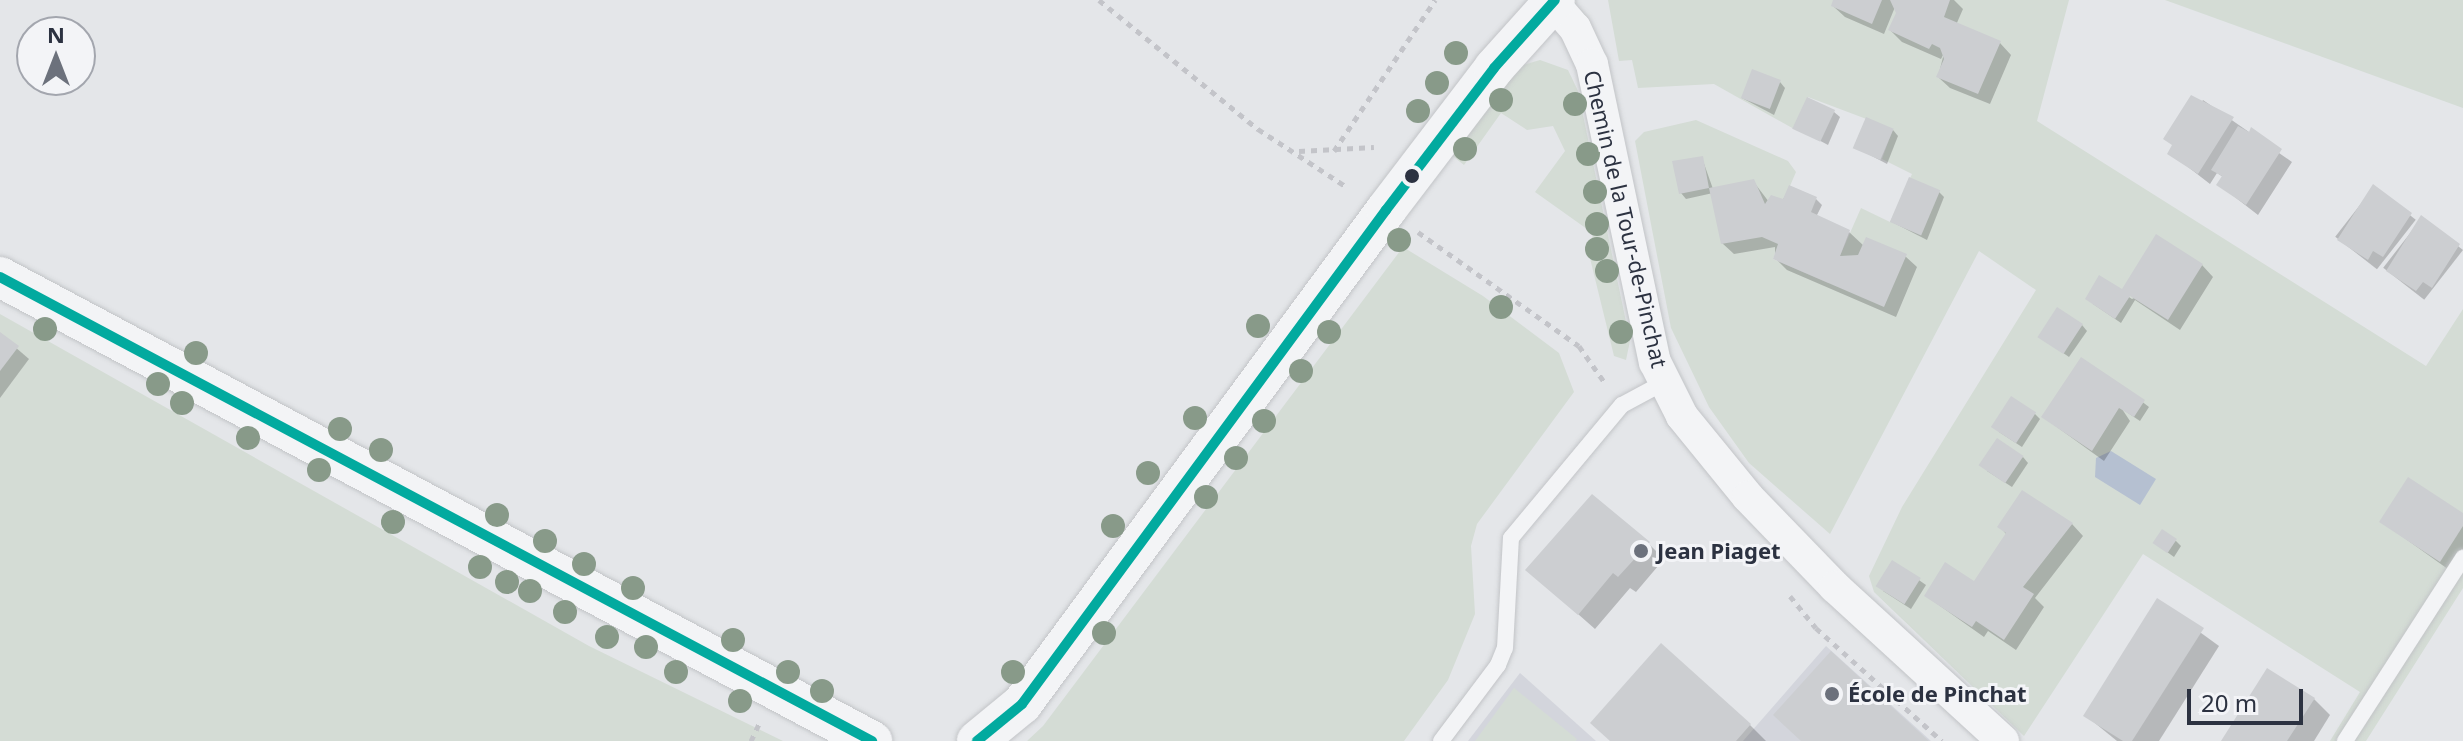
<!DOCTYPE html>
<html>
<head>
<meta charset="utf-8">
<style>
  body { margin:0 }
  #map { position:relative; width:2463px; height:741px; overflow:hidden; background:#e4e6e9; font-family:"Noto Sans",sans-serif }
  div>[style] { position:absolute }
  .built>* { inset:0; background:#d3d5dc }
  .green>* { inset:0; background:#d4dcd5 }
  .water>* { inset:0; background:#b5c0d1 }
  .shadow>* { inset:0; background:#0003; transform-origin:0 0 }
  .building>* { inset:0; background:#ccced1; transform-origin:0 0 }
  .path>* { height:5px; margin-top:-2.5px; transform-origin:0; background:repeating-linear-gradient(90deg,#c3c4c9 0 6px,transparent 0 12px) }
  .roads { filter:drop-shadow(0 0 2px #c2c4c7) drop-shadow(0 0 2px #c2c4c7) }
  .service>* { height:16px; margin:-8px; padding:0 8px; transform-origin:8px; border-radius:8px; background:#f3f4f6 }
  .minor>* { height:32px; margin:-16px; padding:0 16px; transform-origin:16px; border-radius:16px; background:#f3f4f6 }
  .tertiary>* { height:40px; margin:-20px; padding:0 20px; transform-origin:20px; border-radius:20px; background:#f3f4f6 }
  .bus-1>* { height:10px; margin:-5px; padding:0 5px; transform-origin:5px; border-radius:5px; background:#02aa9f }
  .trees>* { width:24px; height:24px; margin:-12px; border-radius:50%; background:#889a89 }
  .dots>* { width:22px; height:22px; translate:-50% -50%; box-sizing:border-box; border:4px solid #f3f4f7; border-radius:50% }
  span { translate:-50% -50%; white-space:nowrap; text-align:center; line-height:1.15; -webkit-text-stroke:6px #f3f4f7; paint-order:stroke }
  .street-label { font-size:22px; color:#2c3241 }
  .poi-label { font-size:22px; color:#2c3241; font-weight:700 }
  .left { translate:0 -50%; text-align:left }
  .north { position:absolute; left:16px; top:16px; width:80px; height:80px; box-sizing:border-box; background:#f3f4f7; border:2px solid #a3a6ae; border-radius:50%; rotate:0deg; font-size:22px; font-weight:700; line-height:32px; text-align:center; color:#2c3241 }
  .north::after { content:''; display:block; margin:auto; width:28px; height:36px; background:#6c717c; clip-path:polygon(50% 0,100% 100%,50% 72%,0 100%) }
  .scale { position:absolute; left:2187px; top:689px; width:116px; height:36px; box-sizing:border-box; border:4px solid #2c3241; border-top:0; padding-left:10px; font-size:24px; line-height:28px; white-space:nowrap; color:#2c3241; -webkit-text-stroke:6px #f3f4f7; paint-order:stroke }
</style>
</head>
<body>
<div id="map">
  <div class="built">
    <div style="clip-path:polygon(1826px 646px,1931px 741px,1743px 741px)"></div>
    <div style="clip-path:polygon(1520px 673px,1596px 741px,1468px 741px)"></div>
  </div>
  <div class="green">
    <div style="clip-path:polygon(1608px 0,2069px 0,2037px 121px,2426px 366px,2463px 309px,2463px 588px,2366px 741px,2330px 741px,2360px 692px,2143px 554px,2024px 736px,1874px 592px,1869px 576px,1902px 507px,2036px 290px,1979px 251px,1830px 534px,1749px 463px,1709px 407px,1671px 328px,1635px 141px,1644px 132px,1696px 120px,1788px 161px,1796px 172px,1777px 216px,1788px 222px,1773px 259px,1828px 283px,1861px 208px,1890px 222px,1912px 174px,1882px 159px,1893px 129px,1808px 97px,1794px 129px,1714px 84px,1638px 88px,1632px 60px,1619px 61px)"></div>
    <div style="clip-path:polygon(2166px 0,2463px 0,2463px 108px,2165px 0)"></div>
    <div style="clip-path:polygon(1540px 60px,1568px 70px,1578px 91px,1630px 341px,1626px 360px,1614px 356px,1587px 246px,1594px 234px,1535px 192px,1565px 151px,1553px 126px,1527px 130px,1501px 113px,1464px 165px,1450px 154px,1520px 66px)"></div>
    <div style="clip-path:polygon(1403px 247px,1483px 296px,1559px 353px,1574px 392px,1477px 524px,1471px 546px,1475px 614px,1448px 680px,1404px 741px,1027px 741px,1043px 726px)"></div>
    <div style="clip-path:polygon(0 314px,589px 646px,783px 741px,0 741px)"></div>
    <div style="clip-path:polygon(1514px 688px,1577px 739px,1576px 741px,1475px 741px)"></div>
  </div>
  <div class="water">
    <div style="clip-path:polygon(2111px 451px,2156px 479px,2140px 505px,2095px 477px,2096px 458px)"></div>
  </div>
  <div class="shadow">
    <div style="clip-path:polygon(1836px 0,1954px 0,1963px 9px,1956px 25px,2000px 43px,2011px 55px,1990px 104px,1950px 88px,1938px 77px,1944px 53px,1941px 59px,1902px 42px,1890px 30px,1899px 13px,1895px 7px,1884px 34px,1845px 17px,1833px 6px)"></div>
    <div style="clip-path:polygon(1780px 82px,1785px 88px,1774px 115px,1742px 98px)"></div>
    <div style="clip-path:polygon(2203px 100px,2292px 162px,2258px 215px,2218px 184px,2223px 177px,2217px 173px,2210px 184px,2170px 153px)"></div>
    <div style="clip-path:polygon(1834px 112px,1840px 117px,1828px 145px,1796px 128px)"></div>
    <div style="clip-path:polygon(1893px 130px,1898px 136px,1887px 164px,1855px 147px)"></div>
    <div style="clip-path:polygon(1702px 158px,1713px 189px,1753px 181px,1769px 202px,1782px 201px,1790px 188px,1816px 199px,1822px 205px,1816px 217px,1849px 232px,1864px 246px,1905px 256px,1917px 267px,1896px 317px,1787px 270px,1775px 258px,1775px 247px,1734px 254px,1722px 243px,1713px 193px,1686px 199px,1681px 193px)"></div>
    <div style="left:2374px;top:187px;width:53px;height:63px;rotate:38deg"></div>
    <div style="clip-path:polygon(1938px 191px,1944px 197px,1927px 240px,1892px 222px)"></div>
    <div style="left:2422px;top:218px;width:52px;height:63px;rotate:38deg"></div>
    <div style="clip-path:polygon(2202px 265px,2213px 277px,2180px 330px,2135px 300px,2121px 323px,2093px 304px,2100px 278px,2132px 299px)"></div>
    <div style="clip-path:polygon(2082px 325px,2087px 331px,2069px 357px,2040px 337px)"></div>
    <div style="clip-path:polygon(0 334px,29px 359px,0 398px)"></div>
    <div style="clip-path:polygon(2123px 387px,2149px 407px,2140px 421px,2122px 409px,2130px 421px,2104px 461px,2043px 417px)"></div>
    <div style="clip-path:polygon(2034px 413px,2040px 419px,2022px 447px,1999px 432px)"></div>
    <div style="clip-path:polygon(2023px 457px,2028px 463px,2012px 487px,1987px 471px)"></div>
    <div style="clip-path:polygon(2463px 515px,2463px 555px,2452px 572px,2382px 522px)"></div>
    <div style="clip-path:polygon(2072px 524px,2083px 536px,2035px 598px,2044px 607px,2016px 650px,1988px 631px,1984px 637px,1926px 596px,1975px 583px,2007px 535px,2000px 527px)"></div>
    <div style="clip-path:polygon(2176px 541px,2181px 546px,2174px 557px,2156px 544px)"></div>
    <div style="clip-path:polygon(1648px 543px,1664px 559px,1636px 592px,1630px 588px,1595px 629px,1528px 570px)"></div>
    <div style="clip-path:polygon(1893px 562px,1926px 585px,1911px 609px,1883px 591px)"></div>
    <div style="clip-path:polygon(2157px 601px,2219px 646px,2159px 741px,2117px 741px,2085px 715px)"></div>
    <div style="clip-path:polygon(1661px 646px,1750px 725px,1766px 741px,1611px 741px)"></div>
    <div style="clip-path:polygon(2314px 699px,2330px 715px,2314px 741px,2224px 741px)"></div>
  </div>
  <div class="building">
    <div style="clip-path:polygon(1833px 0,1882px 0,1872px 24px,1831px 6px)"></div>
    <div style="clip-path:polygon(1890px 0,1950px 0,1944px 17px,2001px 41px,1978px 94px,1936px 77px,1944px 59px,1940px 48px,1932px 44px,1929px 49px,1888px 30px,1896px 13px)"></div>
    <div style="left:1752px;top:69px;width:31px;height:31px;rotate:21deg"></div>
    <div style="clip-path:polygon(2191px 95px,2234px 117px,2198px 174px,2167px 154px,2172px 145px,2163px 139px)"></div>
    <div style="left:1807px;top:97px;width:31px;height:35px;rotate:25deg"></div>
    <div style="left:1866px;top:117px;width:30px;height:34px;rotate:23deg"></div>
    <div style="clip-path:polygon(2238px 126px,2249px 132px,2251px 127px,2282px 149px,2246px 205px,2216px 185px,2222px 176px,2211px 170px)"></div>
    <div style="clip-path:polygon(1703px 156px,1709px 188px,1754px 179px,1765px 204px,1771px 195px,1783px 199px,1789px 185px,1817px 197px,1811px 212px,1850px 230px,1840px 256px,1858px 255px,1866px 237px,1907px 254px,1884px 307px,1773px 259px,1778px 244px,1762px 237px,1721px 244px,1709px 188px,1679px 194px,1672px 161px)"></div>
    <div style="left:1909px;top:177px;width:34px;height:49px;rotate:23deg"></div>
    <div style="clip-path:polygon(2373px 184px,2412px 213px,2383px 257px,2373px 251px,2368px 260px,2337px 240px)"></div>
    <div style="clip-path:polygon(2421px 215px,2460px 244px,2432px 288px,2423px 282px,2416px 291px,2386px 271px)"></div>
    <div style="clip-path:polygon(2156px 234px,2203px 264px,2168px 320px,2130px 296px,2115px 319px,2085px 299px,2099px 275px,2122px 289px)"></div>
    <div style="left:2057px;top:307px;width:31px;height:36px;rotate:33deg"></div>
    <div style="clip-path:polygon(0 332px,19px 346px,0 371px)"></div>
    <div style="clip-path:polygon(2081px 357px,2145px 400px,2134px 417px,2119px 408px,2092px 451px,2041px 417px)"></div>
    <div style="left:2011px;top:396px;width:30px;height:37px;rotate:33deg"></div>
    <div style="left:1997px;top:438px;width:32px;height:33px;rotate:34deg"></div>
    <div style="clip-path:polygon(2408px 477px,2463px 513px,2463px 526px,2440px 562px,2379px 522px)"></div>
    <div style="clip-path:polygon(2022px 490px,2073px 523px,2023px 587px,2034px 594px,2004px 640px,1976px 621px,1972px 627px,1924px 596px,1945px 562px,1974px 581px,2006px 533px,1997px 527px)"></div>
    <div style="clip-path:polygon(1592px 494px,1650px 542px,1618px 577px,1613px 573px,1578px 615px,1525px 570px)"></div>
    <div style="left:2162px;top:529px;width:18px;height:17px;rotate:34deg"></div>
    <div style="left:1892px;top:560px;width:34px;height:31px;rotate:32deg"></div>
    <div style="clip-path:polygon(2157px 598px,2204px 628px,2132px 741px,2123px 741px,2083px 716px)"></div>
    <div style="clip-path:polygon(1661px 643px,1751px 724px,1736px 741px,1610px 741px,1590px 723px)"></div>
    <div style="clip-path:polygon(1831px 651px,1929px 741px,1801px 741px,1773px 715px)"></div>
    <div style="clip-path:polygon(2267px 668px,2315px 698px,2287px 741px,2221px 741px)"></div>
  </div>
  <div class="path">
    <div style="left:1099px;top:0;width:205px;rotate:39.1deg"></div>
    <div style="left:1258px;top:129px;width:104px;rotate:33.2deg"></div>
    <div style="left:1299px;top:151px;width:75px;rotate:-3.1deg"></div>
    <div style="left:1334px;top:151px;width:182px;rotate:-56.2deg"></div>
    <div style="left:1418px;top:232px;width:197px;rotate:35.3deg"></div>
    <div style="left:1579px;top:346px;width:45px;rotate:54.9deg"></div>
    <div style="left:1790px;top:596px;width:41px;rotate:50.9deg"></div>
    <div style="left:1816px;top:628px;width:169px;rotate:41.9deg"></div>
    <div style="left:751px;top:741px;width:19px;rotate:-65deg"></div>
  </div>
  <div class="roads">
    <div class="service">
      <div style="left:1441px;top:741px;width:95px;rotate:-53.1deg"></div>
      <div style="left:1498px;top:665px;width:18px;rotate:-68deg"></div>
      <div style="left:1505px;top:648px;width:110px;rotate:-86.9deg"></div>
      <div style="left:1511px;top:538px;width:173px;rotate:-50.2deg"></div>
      <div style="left:1622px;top:405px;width:47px;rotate:-28.2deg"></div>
      <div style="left:2345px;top:741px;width:218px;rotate:-57.2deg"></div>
    </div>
    <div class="minor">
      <div style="left:1553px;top:3px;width:33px;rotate:49deg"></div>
      <div style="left:1575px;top:28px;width:40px;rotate:65deg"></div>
      <div style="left:1592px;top:64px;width:305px;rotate:78.1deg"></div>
      <div style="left:1655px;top:362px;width:60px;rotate:63.4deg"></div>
      <div style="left:1682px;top:416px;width:104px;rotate:50.8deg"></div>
      <div style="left:1748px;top:497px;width:125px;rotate:46deg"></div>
      <div style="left:1835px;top:587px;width:228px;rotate:42.5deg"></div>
    </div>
    <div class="tertiary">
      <div style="left:0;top:277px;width:988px;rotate:28.02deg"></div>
      <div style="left:977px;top:741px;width:58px;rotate:-39.4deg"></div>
      <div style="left:1022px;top:704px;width:614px;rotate:-53.62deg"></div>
      <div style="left:1386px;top:210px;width:178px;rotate:-52.7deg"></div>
      <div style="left:1494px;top:68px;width:91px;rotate:-48.1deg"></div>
    </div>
  </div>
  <div class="bus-1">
    <div style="left:0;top:277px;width:988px;rotate:28.02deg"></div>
    <div style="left:977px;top:741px;width:58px;rotate:-39.4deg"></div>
    <div style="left:1022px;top:704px;width:614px;rotate:-53.62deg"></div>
    <div style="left:1386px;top:210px;width:178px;rotate:-52.7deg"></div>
    <div style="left:1494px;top:68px;width:91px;rotate:-48.1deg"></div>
  </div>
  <div class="trees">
    <div style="left:1456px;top:53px"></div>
    <div style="left:1437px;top:83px"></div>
    <div style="left:1501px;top:100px"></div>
    <div style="left:1575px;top:104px"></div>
    <div style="left:1418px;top:111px"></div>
    <div style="left:1465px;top:149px"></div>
    <div style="left:1588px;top:154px"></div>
    <div style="left:1595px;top:192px"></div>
    <div style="left:1597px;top:224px"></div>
    <div style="left:1399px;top:240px"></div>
    <div style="left:1597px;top:249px"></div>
    <div style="left:1607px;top:271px"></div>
    <div style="left:1501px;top:307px"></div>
    <div style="left:1258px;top:326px"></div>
    <div style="left:45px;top:329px"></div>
    <div style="left:1329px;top:332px"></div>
    <div style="left:1621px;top:332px"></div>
    <div style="left:196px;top:353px"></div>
    <div style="left:1301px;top:371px"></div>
    <div style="left:158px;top:384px"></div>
    <div style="left:182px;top:403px"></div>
    <div style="left:1195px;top:418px"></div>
    <div style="left:1264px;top:421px"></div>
    <div style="left:340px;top:429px"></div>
    <div style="left:248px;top:438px"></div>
    <div style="left:381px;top:450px"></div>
    <div style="left:1236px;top:458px"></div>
    <div style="left:319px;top:470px"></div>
    <div style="left:1148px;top:473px"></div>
    <div style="left:1206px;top:497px"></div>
    <div style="left:497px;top:515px"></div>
    <div style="left:393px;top:522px"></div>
    <div style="left:1113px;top:526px"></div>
    <div style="left:545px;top:541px"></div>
    <div style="left:584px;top:564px"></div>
    <div style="left:480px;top:567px"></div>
    <div style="left:507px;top:582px"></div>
    <div style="left:633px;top:588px"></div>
    <div style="left:530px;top:591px"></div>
    <div style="left:565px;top:612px"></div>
    <div style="left:1104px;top:633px"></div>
    <div style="left:607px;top:637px"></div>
    <div style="left:733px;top:640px"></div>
    <div style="left:646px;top:647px"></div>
    <div style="left:676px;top:672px"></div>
    <div style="left:788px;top:672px"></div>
    <div style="left:1013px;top:672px"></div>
    <div style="left:822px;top:691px"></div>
    <div style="left:740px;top:701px"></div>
  </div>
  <div class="dots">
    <div style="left:1412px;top:176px;background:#2c3241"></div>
    <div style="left:1641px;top:551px;background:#6c717c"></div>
    <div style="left:1832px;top:694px;background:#6c717c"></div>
  </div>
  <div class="street-label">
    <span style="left:1626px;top:219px;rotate:77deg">Chemin de la Tour-de-Pinchat</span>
  </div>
  <div class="poi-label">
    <span class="left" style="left:1657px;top:551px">Jean Piaget</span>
    <span class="left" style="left:1848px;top:694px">École de Pinchat</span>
  </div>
  <div class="north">N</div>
  <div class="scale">20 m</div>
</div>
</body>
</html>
